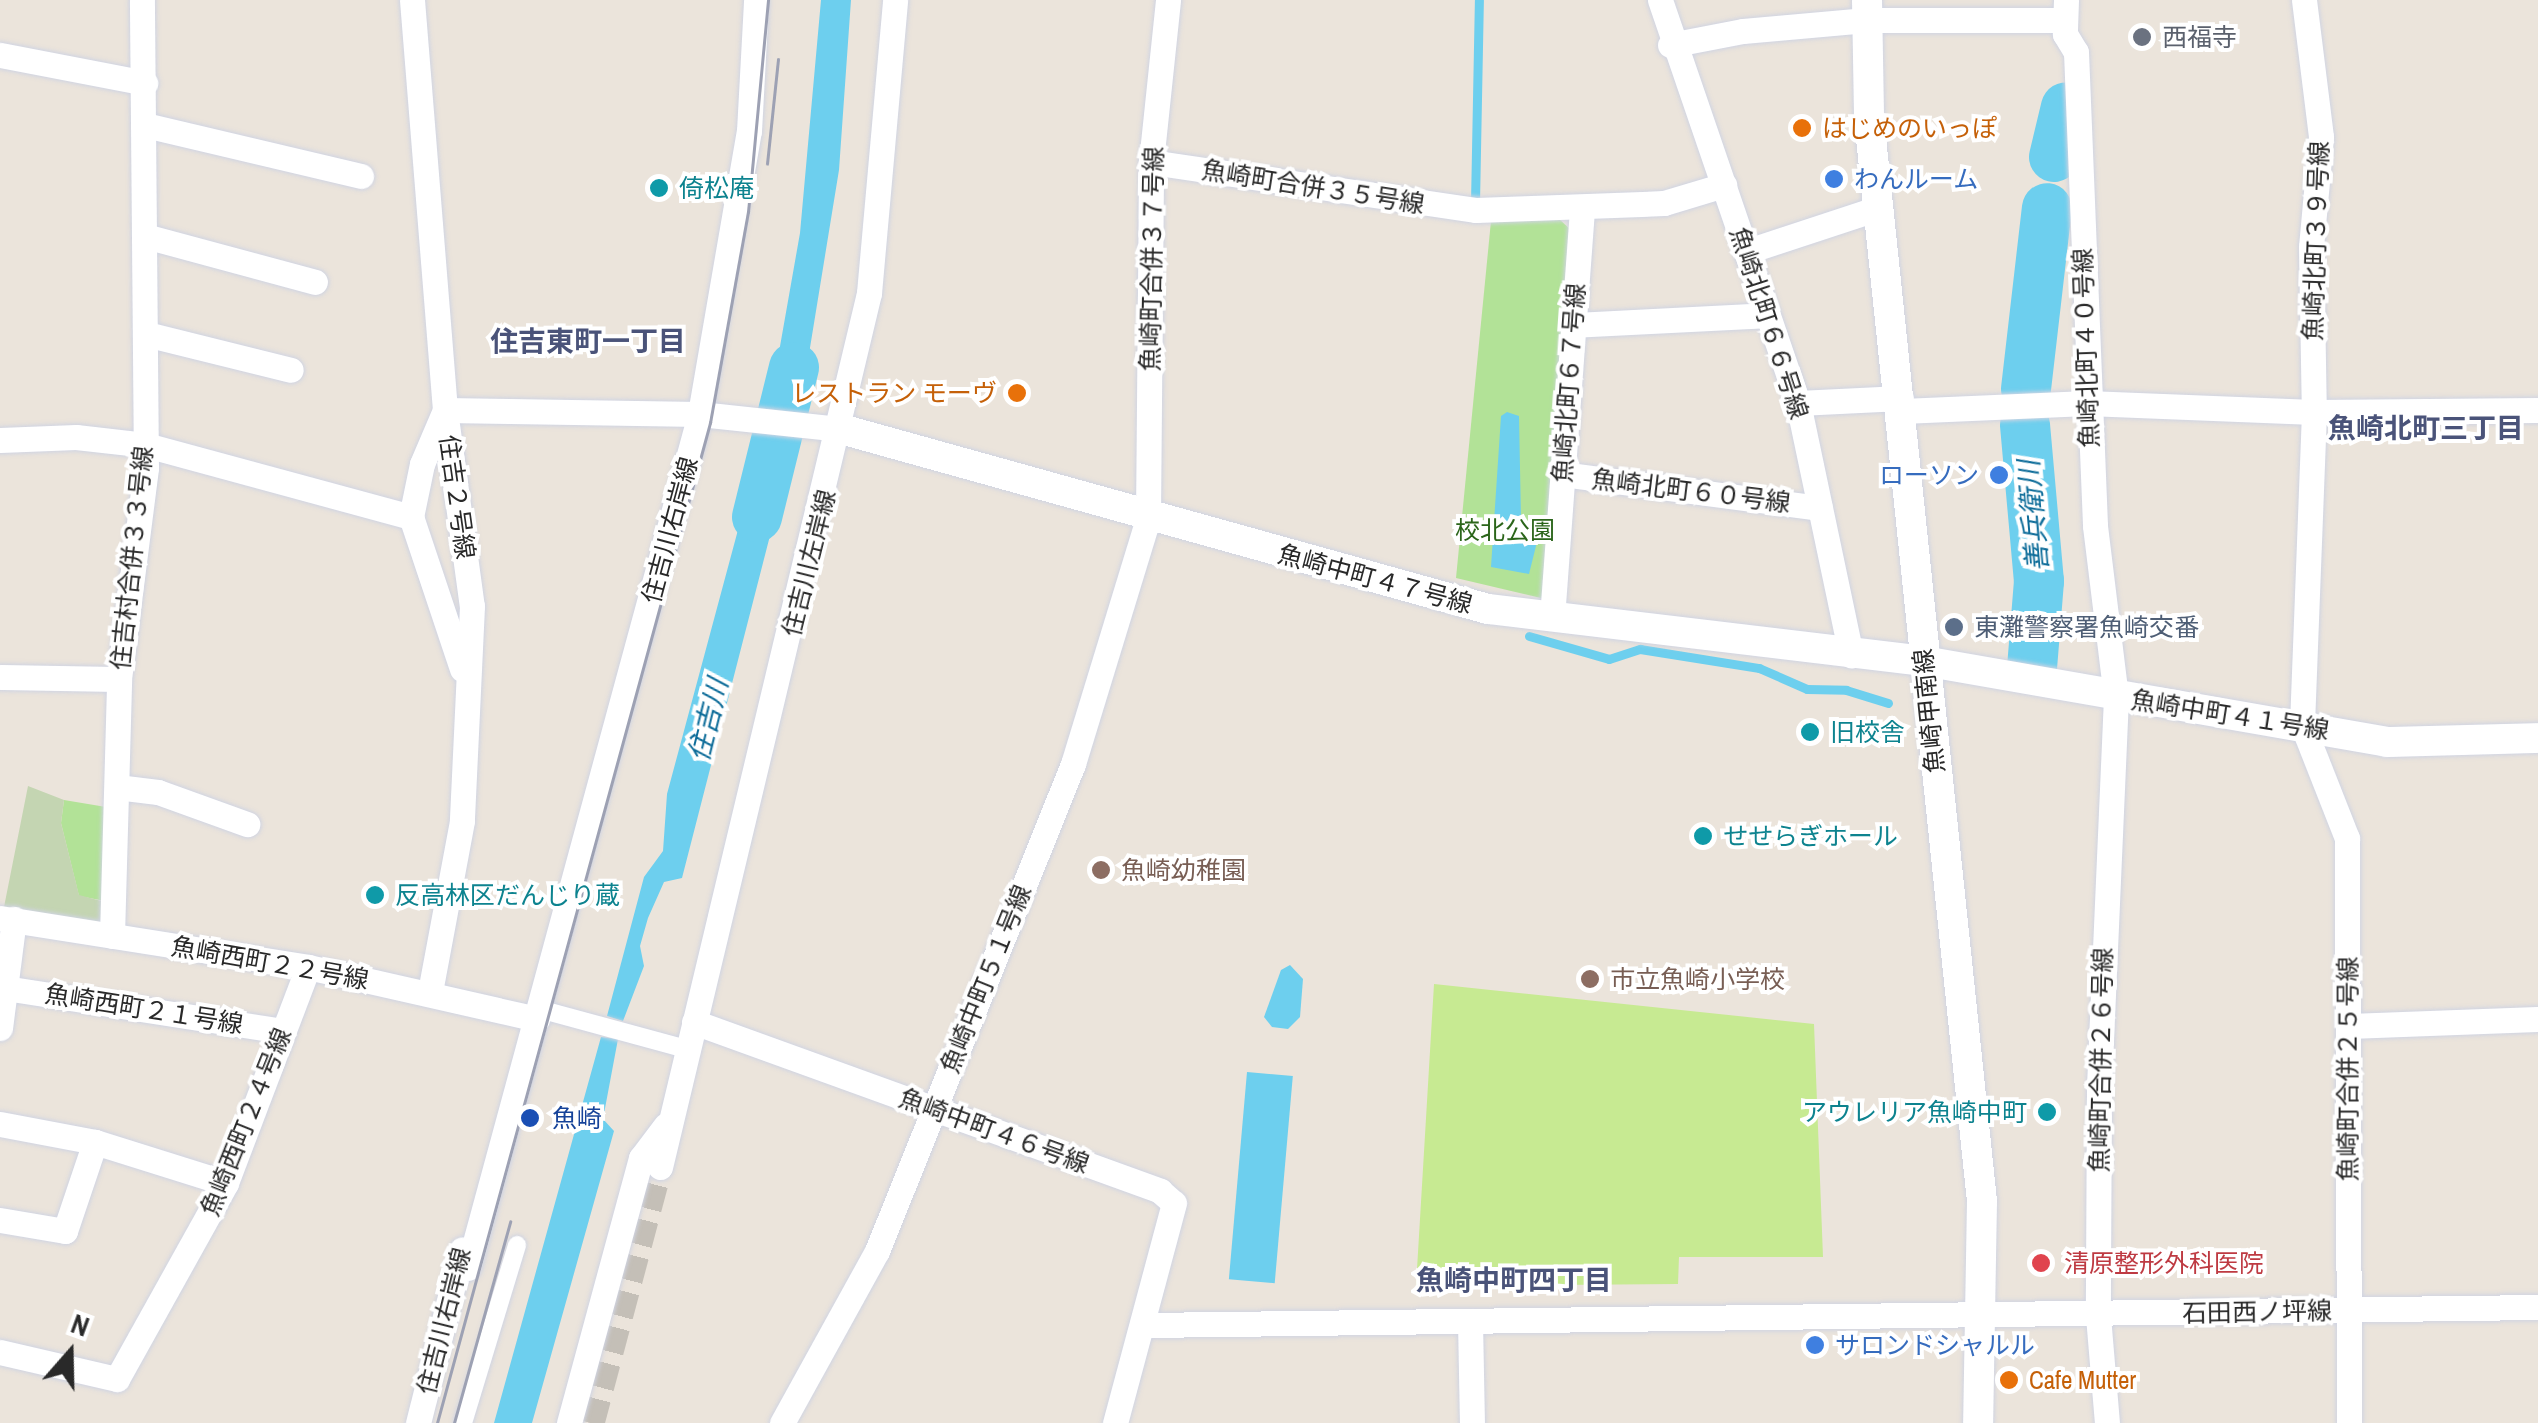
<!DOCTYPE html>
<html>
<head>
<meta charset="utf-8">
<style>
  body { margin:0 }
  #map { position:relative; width:2538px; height:1423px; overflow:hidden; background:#ebe4db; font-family:"Archivo Narrow","Noto Sans JP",sans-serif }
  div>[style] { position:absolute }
  .green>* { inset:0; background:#b2e297 }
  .cemetery>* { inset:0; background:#c4d5b2 }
  .pitch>* { inset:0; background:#c7ea92 }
  .water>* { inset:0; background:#6dcfee; transform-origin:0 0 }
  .stream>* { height:9px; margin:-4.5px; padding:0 4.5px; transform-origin:4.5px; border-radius:4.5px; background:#6dcfee }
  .river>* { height:50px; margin:-25px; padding:0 25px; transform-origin:25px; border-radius:25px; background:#6dcfee }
  .minor-tunnel>* { height:25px; margin-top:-12.5px; transform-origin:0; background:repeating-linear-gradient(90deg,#c4bfb7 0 25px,transparent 0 37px) }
  .roads { filter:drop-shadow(0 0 2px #d0d4e2) drop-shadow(0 0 2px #d0d4e2) }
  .pedestrian>* { height:18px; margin:-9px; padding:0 9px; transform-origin:9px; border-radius:9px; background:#fff }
  .minor>* { height:25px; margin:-12.5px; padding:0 12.5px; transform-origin:12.5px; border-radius:12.5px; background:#fff }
  .tertiary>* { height:30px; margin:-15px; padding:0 15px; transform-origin:15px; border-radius:15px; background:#fff }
  .tram>* { height:2.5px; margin:-1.25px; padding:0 1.25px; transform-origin:1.25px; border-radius:1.25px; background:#9da1b3 }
  .dots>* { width:28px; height:28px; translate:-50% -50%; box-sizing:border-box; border:5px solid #fff; border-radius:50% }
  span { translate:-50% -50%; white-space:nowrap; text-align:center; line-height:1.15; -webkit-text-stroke:8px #fff; paint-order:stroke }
  .worship-label { font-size:25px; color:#5b616d }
  .left { translate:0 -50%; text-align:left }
  .food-label { font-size:25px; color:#c56008 }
  .right { translate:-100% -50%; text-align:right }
  .shop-label { font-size:25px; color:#366cbe }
  .street-label { font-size:25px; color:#292929 }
  .culture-label { font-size:25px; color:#0d838f }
  .park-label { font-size:25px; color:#2b651a }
  .service-label { font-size:25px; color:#4e5e75 }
  .education-label { font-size:25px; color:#785e54 }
  .transit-label { font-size:25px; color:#164399 }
  .health-label { font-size:25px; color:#be3a42 }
  .neighbourhood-label { font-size:28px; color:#4a5379; font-weight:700 }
  .water-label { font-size:28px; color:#0d6c99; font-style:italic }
  .north { position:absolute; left:20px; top:1303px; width:100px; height:100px; -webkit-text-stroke:8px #fff; paint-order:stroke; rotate:20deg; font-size:28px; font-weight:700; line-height:40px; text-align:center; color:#292929 }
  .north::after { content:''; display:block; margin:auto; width:35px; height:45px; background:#292929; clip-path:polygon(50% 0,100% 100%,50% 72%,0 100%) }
</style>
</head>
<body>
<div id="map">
  <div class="green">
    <div style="clip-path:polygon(1557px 217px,1573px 232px,1545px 599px,1456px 578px,1491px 221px)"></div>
    <div style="clip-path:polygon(64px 800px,106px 807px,105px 901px,79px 896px,61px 823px)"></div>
  </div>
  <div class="cemetery">
    <div style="clip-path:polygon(28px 786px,64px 800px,61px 823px,79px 895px,105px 902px,105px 924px,4px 907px)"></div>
  </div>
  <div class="pitch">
    <div style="clip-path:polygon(1434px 984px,1814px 1024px,1823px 1257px,1679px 1257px,1678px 1284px,1416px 1286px)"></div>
  </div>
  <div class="water">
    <div style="clip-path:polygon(821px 0,851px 0,839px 170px,800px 409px,770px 403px,800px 233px)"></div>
    <div style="clip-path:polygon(1507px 412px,1519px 416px,1521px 519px,1537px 542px,1529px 574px,1491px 567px,1501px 416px)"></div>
    <div style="clip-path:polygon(760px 448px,791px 454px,682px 878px,664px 882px,648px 918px,640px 946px,644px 966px,623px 1021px,607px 1016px,644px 877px,663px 851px,667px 794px)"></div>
    <div style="clip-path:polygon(1290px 965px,1303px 979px,1300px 1017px,1288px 1029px,1272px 1027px,1264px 1017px,1281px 970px)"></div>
    <div style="clip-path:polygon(601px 1037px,618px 1039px,603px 1119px,614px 1131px,532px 1423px,494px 1423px)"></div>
    <div style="left:1247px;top:1072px;width:46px;height:208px;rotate:5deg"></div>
  </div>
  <div class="stream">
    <div style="left:1475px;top:203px;width:203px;rotate:-88.9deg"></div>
    <div style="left:1529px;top:636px;width:83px;rotate:16deg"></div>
    <div style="left:1609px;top:659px;width:33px;rotate:-18deg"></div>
    <div style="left:1640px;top:649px;width:121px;rotate:9.1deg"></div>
    <div style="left:1759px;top:668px;width:52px;rotate:23.6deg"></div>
    <div style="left:1807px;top:689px;width:39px;rotate:1deg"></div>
    <div style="left:1846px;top:690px;width:44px;rotate:17.2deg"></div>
  </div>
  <div class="river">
    <div style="left:2054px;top:157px;width:51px;rotate:-76.5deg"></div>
    <div style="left:2026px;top:389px;width:182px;rotate:-83.4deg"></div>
    <div style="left:2025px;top:425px;width:157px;rotate:84.9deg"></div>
    <div style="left:2039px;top:581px;width:87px;rotate:94.6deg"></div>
    <div style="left:757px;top:517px;width:154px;rotate:-76.1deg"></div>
  </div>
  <div class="minor-tunnel">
    <div style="left:592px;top:1423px;width:265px;rotate:-75.1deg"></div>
  </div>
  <div class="roads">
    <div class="pedestrian">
      <div style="left:539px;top:1009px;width:156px;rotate:15.2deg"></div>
      <div style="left:463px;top:1423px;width:186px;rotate:-73.1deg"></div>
    </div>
    <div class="minor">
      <div style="left:412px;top:0;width:411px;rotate:85.4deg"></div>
      <div style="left:445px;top:410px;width:198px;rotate:82.2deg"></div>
      <div style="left:472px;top:606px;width:215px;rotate:92.7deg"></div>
      <div style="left:462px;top:821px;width:174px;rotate:100.6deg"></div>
      <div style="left:1660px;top:0;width:426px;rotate:71.1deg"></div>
      <div style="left:1798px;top:403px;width:258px;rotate:78.1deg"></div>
      <div style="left:2066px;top:0;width:34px;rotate:92deg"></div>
      <div style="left:2065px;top:34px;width:21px;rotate:59deg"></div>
      <div style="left:2076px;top:52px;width:474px;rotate:87.7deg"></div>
      <div style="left:2095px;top:526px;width:172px;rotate:83deg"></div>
      <div style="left:2116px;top:697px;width:392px;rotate:92.5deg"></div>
      <div style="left:2099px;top:1089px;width:227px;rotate:90.3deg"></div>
      <div style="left:2098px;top:1316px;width:107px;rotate:85.2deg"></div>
      <div style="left:2304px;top:0;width:138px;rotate:82.9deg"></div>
      <div style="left:2321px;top:137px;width:110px;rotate:95.2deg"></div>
      <div style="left:2311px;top:247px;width:165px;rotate:89deg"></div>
      <div style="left:2314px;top:412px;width:312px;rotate:92.2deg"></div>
      <div style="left:2302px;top:724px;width:123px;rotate:68.5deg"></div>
      <div style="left:2347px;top:838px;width:585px;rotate:89.8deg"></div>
      <div style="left:1670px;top:45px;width:74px;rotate:-10.9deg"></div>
      <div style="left:1743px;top:31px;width:124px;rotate:-5.1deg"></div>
      <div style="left:1867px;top:20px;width:198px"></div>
      <div style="left:0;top:55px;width:148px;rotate:10.9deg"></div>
      <div style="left:145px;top:125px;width:222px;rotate:13.3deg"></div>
      <div style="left:1151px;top:162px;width:329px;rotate:8.4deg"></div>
      <div style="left:1476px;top:210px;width:188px;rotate:-2.1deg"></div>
      <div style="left:1664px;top:203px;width:63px;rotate:-16.7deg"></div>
      <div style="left:145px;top:236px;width:176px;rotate:15.1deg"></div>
      <div style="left:1748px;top:251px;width:138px;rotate:-18.2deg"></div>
      <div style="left:1573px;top:325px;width:195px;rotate:-2.9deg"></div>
      <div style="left:146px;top:334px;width:149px;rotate:13.9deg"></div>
      <div style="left:1798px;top:403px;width:103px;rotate:-2.8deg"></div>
      <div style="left:1902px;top:411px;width:185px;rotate:-2.5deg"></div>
      <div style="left:2087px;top:403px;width:227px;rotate:2.3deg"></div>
      <div style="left:2314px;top:412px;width:224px;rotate:-0.5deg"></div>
      <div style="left:0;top:440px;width:76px;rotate:-2.3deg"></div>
      <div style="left:76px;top:437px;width:70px;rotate:6.5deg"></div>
      <div style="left:146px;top:445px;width:275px;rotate:15.2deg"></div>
      <div style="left:1562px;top:474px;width:260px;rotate:7.5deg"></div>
      <div style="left:1552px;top:618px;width:412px;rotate:-85.8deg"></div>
      <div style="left:462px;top:669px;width:160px;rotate:-108.5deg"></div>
      <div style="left:411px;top:517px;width:54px;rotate:-78.3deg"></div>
      <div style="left:422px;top:464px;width:59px;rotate:-66.9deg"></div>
      <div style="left:445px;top:410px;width:255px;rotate:0.9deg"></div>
      <div style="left:700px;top:414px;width:142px;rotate:6.1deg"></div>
      <div style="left:0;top:677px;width:119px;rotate:1deg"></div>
      <div style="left:117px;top:787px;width:41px;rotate:7deg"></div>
      <div style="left:158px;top:792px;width:95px;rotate:19.8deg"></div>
      <div style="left:0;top:918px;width:312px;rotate:9deg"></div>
      <div style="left:308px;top:967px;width:235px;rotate:12.8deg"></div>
      <div style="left:112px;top:936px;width:257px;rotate:-88.4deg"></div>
      <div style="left:119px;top:679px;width:213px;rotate:-82.7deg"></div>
      <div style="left:146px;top:468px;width:468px;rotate:-90.5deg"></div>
      <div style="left:5px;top:988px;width:282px;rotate:8.8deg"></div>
      <div style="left:694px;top:1022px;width:496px;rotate:19.9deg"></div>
      <div style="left:1160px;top:1191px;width:18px;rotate:41deg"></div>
      <div style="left:1174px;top:1203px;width:228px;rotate:105deg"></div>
      <div style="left:2348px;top:1026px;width:190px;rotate:-2.1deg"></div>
      <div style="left:0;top:1028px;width:110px;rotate:-82.7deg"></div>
      <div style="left:0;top:1124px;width:97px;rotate:10.7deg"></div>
      <div style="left:95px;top:1142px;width:137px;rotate:17.4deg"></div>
      <div style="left:660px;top:1167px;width:899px;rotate:-76.55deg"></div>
      <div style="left:869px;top:293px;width:294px;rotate:-84.9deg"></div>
      <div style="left:0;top:1220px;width:66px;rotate:9.6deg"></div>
      <div style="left:65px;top:1231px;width:94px;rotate:-71.4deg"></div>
      <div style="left:468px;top:1268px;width:885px;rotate:-74.8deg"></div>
      <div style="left:700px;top:414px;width:287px;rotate:-80.2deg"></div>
      <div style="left:749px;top:131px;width:131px;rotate:-86.9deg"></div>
      <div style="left:1470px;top:1321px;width:102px;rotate:88.9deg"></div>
      <div style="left:1145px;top:1325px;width:1393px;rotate:-0.74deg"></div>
      <div style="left:0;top:1352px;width:120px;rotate:13deg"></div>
      <div style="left:117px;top:1379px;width:224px;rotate:-60.9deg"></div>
      <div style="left:226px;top:1183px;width:231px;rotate:-69.2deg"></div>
      <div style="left:418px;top:1423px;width:179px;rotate:-75.8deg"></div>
      <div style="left:569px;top:1423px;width:275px;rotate:-74.8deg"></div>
      <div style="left:641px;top:1158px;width:41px;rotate:-52.9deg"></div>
      <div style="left:782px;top:1423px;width:196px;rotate:-61.1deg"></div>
      <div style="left:877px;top:1251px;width:525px;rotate:-68.08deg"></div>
      <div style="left:1073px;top:764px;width:257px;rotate:-73deg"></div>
      <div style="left:1148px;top:518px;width:356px;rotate:-89.5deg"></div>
      <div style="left:1151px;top:162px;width:163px;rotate:-84deg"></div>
    </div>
    <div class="tertiary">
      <div style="left:1867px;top:0;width:119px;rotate:89deg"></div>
      <div style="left:1869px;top:119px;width:1088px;rotate:84.04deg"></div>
      <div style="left:1982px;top:1201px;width:222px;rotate:91deg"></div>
      <div style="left:841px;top:429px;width:672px;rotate:15.55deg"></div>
      <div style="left:1488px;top:609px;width:439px;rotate:6.8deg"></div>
      <div style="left:1924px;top:661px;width:469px;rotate:9.9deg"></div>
      <div style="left:2386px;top:742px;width:152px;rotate:-1.5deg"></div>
    </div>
  </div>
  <div class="tram">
    <div style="left:767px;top:164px;width:105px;rotate:-84deg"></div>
    <div style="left:437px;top:1423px;width:1037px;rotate:-74.73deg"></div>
    <div style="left:710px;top:423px;width:214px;rotate:-79.8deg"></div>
    <div style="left:748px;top:212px;width:213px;rotate:-84.6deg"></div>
    <div style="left:454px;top:1423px;width:209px;rotate:-74.4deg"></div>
  </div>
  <div class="dots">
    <div style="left:2142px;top:37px;background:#6b7280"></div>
    <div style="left:1802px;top:128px;background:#e8710a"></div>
    <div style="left:1834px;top:179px;background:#3f7fe0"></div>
    <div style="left:659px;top:188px;background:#0f9aa8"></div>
    <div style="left:1017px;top:393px;background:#e8710a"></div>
    <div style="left:1999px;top:475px;background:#3f7fe0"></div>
    <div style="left:1954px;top:627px;background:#5c6f8a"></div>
    <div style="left:1810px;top:732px;background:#0f9aa8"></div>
    <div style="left:1703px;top:836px;background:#0f9aa8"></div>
    <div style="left:1101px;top:870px;background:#8d6e63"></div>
    <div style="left:375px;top:895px;background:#0f9aa8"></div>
    <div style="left:1590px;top:979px;background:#8d6e63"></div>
    <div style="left:2047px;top:1112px;background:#0f9aa8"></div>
    <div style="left:530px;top:1118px;background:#1a4fb4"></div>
    <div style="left:2041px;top:1263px;background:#e0444e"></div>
    <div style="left:1815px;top:1345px;background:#3f7fe0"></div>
    <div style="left:2009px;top:1380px;background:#e8710a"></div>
  </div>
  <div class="worship-label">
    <span class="left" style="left:2162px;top:37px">西福寺</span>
  </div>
  <div class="food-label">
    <span class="left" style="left:1822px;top:128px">はじめのいっぽ</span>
    <span class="right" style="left:997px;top:393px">レストラン モーヴ</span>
    <span class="left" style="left:2029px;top:1380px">Cafe Mutter</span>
  </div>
  <div class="shop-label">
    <span class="left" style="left:1854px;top:179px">わんルーム</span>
    <span class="right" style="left:1979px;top:475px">ローソン</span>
    <span class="left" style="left:1835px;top:1345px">サロンドシャルル</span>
  </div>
  <div class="street-label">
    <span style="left:1313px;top:187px;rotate:9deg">魚崎町合併３５号線</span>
    <span style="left:2316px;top:241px;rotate:-88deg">魚崎北町３９号線</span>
    <span style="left:1152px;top:259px;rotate:-89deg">魚崎町合併３７号線</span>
    <span style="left:1769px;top:323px;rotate:72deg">魚崎北町６６号線</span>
    <span style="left:2086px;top:348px;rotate:-92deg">魚崎北町４０号線</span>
    <span style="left:1569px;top:383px;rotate:-86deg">魚崎北町６７号線</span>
    <span style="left:1691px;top:491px;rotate:7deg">魚崎北町６０号線</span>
    <span style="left:457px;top:497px;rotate:82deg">住吉２号線</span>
    <span style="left:670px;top:530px;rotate:-75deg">住吉川右岸線</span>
    <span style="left:132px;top:558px;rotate:-84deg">住吉村合併３３号線</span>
    <span style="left:809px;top:563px;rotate:-76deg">住吉川左岸線</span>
    <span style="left:1375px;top:579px;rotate:15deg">魚崎中町４７号線</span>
    <span style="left:1929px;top:711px;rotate:-96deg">魚崎甲南線</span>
    <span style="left:2230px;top:715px;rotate:9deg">魚崎中町４１号線</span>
    <span style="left:270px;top:963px;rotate:10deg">魚崎西町２２号線</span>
    <span style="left:986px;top:979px;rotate:-68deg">魚崎中町５１号線</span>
    <span style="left:144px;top:1009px;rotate:9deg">魚崎西町２１号線</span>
    <span style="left:2101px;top:1060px;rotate:-89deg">魚崎町合併２６号線</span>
    <span style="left:2348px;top:1069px;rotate:-90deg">魚崎町合併２５号線</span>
    <span style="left:246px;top:1122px;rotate:-68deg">魚崎西町２４号線</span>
    <span style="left:994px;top:1131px;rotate:20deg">魚崎中町４６号線</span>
    <span style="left:2257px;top:1312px;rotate:-1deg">石田西ノ坪線</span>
    <span style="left:444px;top:1321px;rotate:-76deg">住吉川右岸線</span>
  </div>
  <div class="culture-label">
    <span class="left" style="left:679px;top:188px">倚松庵</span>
    <span class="left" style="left:1830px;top:732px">旧校舎</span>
    <span class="left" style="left:1723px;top:836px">せせらぎホール</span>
    <span class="left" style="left:395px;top:895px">反高林区だんじり蔵</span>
    <span class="right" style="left:2027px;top:1112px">アウレリア魚崎中町</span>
  </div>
  <div class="park-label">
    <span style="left:1505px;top:530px">校北公園</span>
  </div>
  <div class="service-label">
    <span class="left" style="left:1974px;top:627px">東灘警察署魚崎交番</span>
  </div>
  <div class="education-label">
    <span class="left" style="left:1121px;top:870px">魚崎幼稚園</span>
    <span class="left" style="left:1610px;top:979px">市立魚崎小学校</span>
  </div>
  <div class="transit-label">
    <span class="left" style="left:552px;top:1118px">魚崎</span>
  </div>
  <div class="health-label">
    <span class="left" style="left:2064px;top:1263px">清原整形外科医院</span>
  </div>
  <div class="neighbourhood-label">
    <span style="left:588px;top:341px">住吉東町一丁目</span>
    <span style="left:2426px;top:428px">魚崎北町三丁目</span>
    <span style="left:1514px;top:1280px">魚崎中町四丁目</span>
  </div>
  <div class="water-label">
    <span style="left:2033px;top:516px;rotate:-95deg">善兵衛川</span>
    <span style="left:708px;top:720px;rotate:-76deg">住吉川</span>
  </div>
  <div class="north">N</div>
</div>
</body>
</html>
